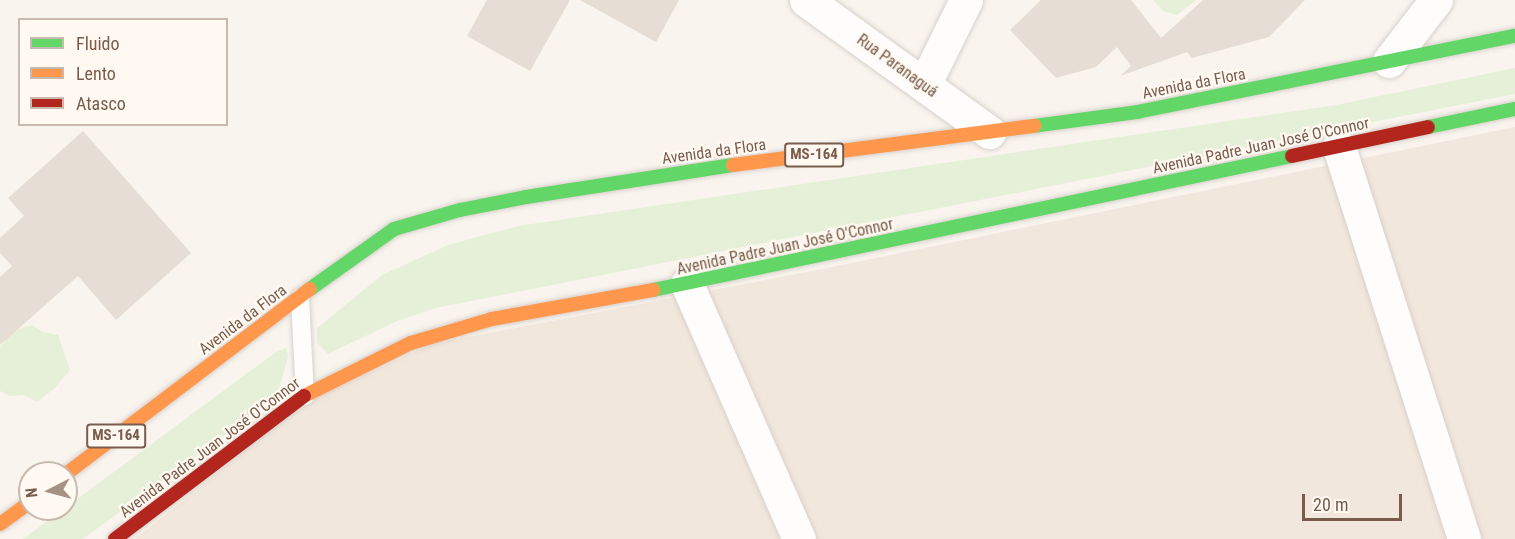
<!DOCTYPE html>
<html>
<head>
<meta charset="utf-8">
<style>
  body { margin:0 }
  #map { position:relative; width:1515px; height:539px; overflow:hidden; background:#f9f4ee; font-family:"Roboto Condensed",sans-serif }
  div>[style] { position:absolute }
  .residential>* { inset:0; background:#f2e7dc }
  .green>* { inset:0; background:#e6f0d9 }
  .building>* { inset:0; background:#e6ddd5 }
  .roads { filter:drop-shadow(0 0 2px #d8d1cc) drop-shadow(0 0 2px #d8d1cc) }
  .lane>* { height:18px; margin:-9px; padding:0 9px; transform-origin:9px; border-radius:9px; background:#fefdfc }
  .street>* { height:33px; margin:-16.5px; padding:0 16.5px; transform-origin:16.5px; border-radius:16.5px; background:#fefdfc }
  .fast>* { height:14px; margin:-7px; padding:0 7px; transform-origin:7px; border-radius:7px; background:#63d668 }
  .slow>* { height:14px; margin:-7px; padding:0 7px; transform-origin:7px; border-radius:7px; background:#ff974d }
  .jam>* { height:14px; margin:-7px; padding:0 7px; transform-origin:7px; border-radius:7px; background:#b3261e }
  span { translate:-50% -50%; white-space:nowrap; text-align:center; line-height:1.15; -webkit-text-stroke:4.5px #fff9f1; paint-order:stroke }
  .shield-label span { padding:2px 4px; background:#fff9f1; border:2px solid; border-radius:4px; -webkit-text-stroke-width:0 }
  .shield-label { font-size:15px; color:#795c4c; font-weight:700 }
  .street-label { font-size:16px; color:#795c4c }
  .legend { position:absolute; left:18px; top:18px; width:210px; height:108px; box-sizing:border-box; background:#fff9f1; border:2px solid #c9baaf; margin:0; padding:8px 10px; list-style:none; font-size:18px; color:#795c4c }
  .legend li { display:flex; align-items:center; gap:12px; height:30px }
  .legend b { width:30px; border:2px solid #c9baaf }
  .north { position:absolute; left:18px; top:461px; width:60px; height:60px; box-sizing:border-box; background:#fff9f1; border:2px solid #c9baaf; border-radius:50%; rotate:264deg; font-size:16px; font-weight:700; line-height:24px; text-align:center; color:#795c4c }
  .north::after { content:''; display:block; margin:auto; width:21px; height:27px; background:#a69185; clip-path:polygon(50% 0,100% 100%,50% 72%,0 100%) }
  .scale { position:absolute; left:1302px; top:494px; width:100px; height:27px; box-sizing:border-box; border:3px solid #795c4c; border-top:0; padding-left:8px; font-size:18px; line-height:21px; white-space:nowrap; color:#795c4c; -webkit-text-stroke:4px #fff9f1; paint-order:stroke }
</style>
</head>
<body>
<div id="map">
  <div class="residential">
    <div style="clip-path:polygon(1515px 127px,1515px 539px,135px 539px,305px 403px,432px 344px,822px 269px)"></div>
  </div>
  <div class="green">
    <div style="clip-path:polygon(1153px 0,1196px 0,1177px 15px,1163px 11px)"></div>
    <div style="clip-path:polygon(1515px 68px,1515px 94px,436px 308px,397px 321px,328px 354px,317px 343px,317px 328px,382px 275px,448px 245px,518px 226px,1336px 105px)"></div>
    <div style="clip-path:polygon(32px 325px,43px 332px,58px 335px,70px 370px,55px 388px,37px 402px,24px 395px,10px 396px,0 391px,0 347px,13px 331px)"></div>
    <div style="clip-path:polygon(286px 348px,288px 356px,279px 389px,272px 400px,83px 539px,23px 539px,276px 352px)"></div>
  </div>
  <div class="building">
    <div style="clip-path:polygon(487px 0,570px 0,530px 71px,467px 36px)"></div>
    <div style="clip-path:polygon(580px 0,679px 0,656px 42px)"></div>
    <div style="clip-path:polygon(1041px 0,1131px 0,1161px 38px,1203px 0,1305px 0,1269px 37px,1192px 58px,1187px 52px,1120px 76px,1131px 66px,1117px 47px,1096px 67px,1056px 78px,1010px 30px)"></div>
    <div style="clip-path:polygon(83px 131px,191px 253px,116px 320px,78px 276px,0 345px,0 277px,12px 266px,0 253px,0 238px,24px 216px,8px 198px)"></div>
  </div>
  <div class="roads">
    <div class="lane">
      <div style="left:300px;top:298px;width:98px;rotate:87.1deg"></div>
    </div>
    <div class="street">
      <div style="left:806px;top:0;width:226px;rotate:35.8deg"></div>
      <div style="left:1389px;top:61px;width:77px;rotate:-52.4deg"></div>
      <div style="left:924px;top:85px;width:95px;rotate:-63.7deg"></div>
      <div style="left:1339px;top:147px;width:411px;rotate:72.3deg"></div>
      <div style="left:687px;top:284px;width:279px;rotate:66.3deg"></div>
    </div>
    <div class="fast">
      <div style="left:1034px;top:126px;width:104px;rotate:-7.7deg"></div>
      <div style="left:1137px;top:112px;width:386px;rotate:-11.4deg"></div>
      <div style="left:1428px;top:127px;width:89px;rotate:-11.7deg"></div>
      <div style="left:310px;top:289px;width:103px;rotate:-35.5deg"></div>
      <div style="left:394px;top:229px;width:69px;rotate:-16.1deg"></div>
      <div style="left:460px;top:210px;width:67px;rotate:-11.1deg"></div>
      <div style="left:526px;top:197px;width:209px;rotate:-8.8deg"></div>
      <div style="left:653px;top:290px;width:653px;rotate:-11.84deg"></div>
    </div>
    <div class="slow">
      <div style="left:733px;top:165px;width:304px;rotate:-7.4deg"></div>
      <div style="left:304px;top:396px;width:119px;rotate:-26.4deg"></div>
      <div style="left:411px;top:343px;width:84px;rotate:-16.5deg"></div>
      <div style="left:492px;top:319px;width:164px;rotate:-10.2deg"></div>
      <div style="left:66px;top:474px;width:306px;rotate:-37.2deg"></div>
      <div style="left:0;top:524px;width:37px;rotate:-36deg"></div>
    </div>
    <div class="jam">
      <div style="left:1292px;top:156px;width:139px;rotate:-12deg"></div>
      <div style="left:115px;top:539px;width:237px;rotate:-37.1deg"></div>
    </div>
  </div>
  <div class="shield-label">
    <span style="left:814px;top:155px">MS-164</span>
    <span style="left:116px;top:436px">MS-164</span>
  </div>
  <div class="street-label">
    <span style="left:897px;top:66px;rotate:36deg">Rua Paranaguá</span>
    <span style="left:1194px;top:84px;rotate:-11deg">Avenida da Flora</span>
    <span style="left:1261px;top:146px;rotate:-12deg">Avenida Padre Juan José O'Connor</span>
    <span style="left:714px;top:152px;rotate:-8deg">Avenida da Flora</span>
    <span style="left:785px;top:247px;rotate:-12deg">Avenida Padre Juan José O'Connor</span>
    <span style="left:243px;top:320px;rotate:-37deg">Avenida da Flora</span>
    <span style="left:210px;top:448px;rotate:-37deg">Avenida Padre Juan José O'Connor</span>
  </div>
  <ul class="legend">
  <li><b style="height:8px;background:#63d668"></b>Fluido</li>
  <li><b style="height:8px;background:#ff974d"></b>Lento</li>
  <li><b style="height:8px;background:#b3261e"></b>Atasco</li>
  </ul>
  <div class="north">N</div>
  <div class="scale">20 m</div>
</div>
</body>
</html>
